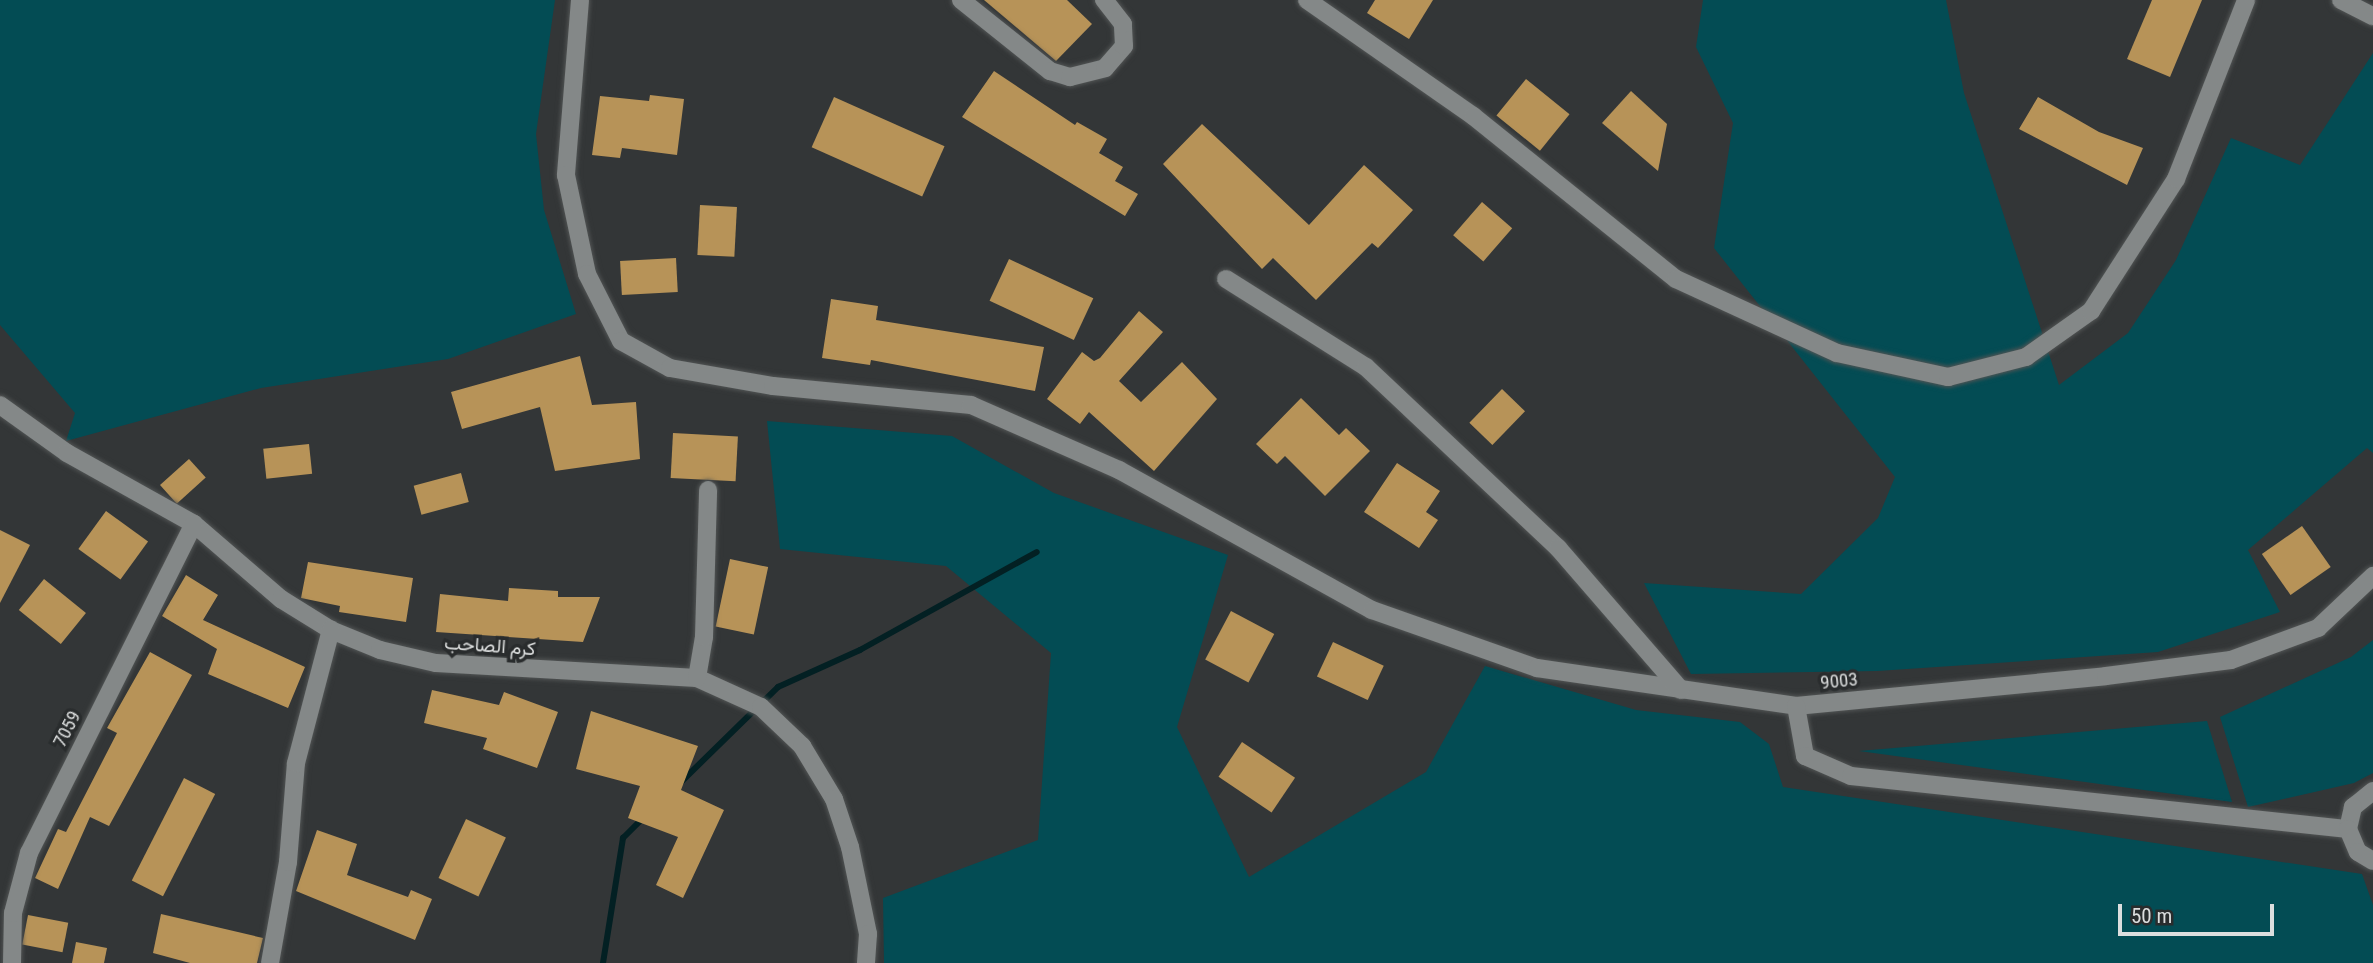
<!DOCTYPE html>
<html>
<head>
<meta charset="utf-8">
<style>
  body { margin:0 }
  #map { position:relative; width:2373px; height:963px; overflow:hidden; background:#333637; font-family:"Roboto Condensed",Vazirmatn,sans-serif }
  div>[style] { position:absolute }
  .green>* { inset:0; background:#034c54 }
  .stream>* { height:6px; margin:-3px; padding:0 3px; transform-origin:3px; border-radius:3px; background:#032023 }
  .building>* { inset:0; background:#b79358; transform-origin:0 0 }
  .roads { filter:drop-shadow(0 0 2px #515454) drop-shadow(0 0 2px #515454) }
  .minor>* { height:18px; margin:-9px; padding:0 9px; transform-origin:9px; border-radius:9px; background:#848888 }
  span { translate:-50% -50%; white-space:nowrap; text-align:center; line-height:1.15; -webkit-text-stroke:7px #292c2d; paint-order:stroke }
  .street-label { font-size:19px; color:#dcdede }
  .scale { position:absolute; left:2118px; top:904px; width:156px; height:32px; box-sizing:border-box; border:4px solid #dcdede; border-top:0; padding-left:9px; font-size:21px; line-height:24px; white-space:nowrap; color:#dcdede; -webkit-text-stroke:5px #292c2d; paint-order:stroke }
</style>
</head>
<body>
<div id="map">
  <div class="green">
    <div style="clip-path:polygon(0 0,555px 0,536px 134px,544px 210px,576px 314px,448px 359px,261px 388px,66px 441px,75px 413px,0 325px)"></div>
    <div style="clip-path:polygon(1703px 0,1946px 0,1964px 93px,2059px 385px,2128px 333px,2176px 260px,2231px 138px,2300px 165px,2373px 53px,2373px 453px,2367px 448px,2248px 550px,2280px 612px,2158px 652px,1877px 671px,1691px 674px,1644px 583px,1801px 594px,1878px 518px,1895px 477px,1714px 248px,1733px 123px,1696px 47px)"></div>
    <div style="clip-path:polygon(767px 421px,952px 436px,1054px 493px,1228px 555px,1177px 727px,1249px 877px,1426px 772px,1485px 666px,1636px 710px,1740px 722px,1769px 744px,1783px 787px,2362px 874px,2373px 905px,2373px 963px,884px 963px,883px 898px,1038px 840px,1051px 653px,946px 566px,780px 549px)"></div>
    <div style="clip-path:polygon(2373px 640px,2373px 773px,2354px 783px,2248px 807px,2220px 717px,2351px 657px)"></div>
    <div style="clip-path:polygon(2207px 721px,2232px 802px,1859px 751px)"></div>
  </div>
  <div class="stream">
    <div style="left:681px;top:782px;width:136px;rotate:-44.4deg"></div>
    <div style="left:778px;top:687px;width:90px;rotate:-24.3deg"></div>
    <div style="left:860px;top:650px;width:202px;rotate:-29deg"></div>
    <div style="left:603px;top:963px;width:127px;rotate:-80.9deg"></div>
    <div style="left:623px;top:838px;width:31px;rotate:-45deg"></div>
  </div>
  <div class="building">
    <div style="clip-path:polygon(984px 0,1067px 0,1092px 24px,1056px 61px)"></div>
    <div style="clip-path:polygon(1375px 0,1433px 0,1409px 39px,1367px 13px)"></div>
    <div style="clip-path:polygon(2152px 0,2202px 0,2170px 77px,2127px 59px)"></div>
    <div style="clip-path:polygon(994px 71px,1075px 125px,1077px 122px,1107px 139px,1099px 153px,1123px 167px,1115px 181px,1138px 194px,1125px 216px,962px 117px)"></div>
    <div style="left:1526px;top:79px;width:56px;height:47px;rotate:39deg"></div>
    <div style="clip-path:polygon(1631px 91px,1667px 124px,1658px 171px,1602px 123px)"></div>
    <div style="clip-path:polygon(650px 95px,684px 99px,677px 155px,622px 148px,620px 158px,592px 155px,600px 96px,649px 101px)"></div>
    <div style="left:834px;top:97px;width:121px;height:55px;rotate:24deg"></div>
    <div style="clip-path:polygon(2038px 97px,2099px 132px,2143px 148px,2127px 185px,2019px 129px)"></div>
    <div style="clip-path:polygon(1202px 124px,1309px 225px,1364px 165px,1413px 210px,1378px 248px,1372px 243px,1316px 300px,1273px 258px,1262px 269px,1163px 164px)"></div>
    <div style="left:1482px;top:202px;width:40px;height:44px;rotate:41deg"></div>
    <div style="left:700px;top:205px;width:37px;height:50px;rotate:3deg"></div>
    <div style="left:676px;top:258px;width:34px;height:56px;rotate:87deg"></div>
    <div style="left:1009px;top:259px;width:93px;height:46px;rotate:25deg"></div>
    <div style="clip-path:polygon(831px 299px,878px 306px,876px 320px,1044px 347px,1035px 391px,871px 360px,870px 365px,822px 358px)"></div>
    <div style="clip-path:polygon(1139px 311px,1163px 332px,1119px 381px,1141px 402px,1182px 362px,1217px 399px,1154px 471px,1089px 412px,1080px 424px,1047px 399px,1082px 352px,1094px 361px,1100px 358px)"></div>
    <div style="clip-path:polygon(580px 356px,592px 405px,636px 402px,640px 459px,555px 471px,540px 407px,462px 429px,451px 392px)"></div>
    <div style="left:1502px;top:389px;width:32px;height:47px;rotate:44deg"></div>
    <div style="clip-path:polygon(1301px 398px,1339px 435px,1346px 428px,1370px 451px,1325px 496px,1285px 456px,1277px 464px,1256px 444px)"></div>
    <div style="left:673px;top:433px;width:65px;height:45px;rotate:3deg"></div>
    <div style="left:309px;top:444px;width:30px;height:46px;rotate:84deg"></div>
    <div style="left:189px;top:459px;width:25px;height:39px;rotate:48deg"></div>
    <div style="clip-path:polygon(1397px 463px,1440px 491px,1426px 512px,1438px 520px,1419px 548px,1364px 512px)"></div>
    <div style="left:461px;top:473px;width:30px;height:49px;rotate:75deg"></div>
    <div style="left:106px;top:511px;width:52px;height:47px;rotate:36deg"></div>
    <div style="left:2302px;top:526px;width:50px;height:49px;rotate:55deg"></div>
    <div style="clip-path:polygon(0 530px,30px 545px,0 603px)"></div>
    <div style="left:730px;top:559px;width:39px;height:69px;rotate:12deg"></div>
    <div style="clip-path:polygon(308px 562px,413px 578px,406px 622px,339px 612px,340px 606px,301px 598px)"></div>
    <div style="clip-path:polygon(186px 575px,218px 595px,203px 620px,305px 667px,288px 708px,208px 674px,217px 649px,162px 616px)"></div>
    <div style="left:44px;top:579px;width:54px;height:40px;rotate:39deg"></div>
    <div style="clip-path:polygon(509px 588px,558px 591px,558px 597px,600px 597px,583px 642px,436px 632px,440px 594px,508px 601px)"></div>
    <div style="left:1231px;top:611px;width:49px;height:55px;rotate:28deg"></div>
    <div style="left:1333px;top:642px;width:56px;height:38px;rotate:25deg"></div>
    <div style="clip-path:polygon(150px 652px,192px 675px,109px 826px,90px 817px,58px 889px,35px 878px,58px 829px,66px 832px,117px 733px,107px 728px)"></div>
    <div style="clip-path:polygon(432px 690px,499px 705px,504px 692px,558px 712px,537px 768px,483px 749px,487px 738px,424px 723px)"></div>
    <div style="clip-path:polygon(591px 711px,698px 746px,681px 790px,724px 810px,683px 898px,656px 885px,678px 837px,628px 818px,640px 786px,576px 769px)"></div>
    <div style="left:1242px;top:742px;width:64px;height:42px;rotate:34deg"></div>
    <div style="left:184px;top:778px;width:35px;height:115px;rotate:27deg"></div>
    <div style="left:466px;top:819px;width:44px;height:65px;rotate:25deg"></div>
    <div style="clip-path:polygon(317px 830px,357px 844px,347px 875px,408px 897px,411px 890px,432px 899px,415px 940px,296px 891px)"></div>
    <div style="clip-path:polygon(161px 914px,263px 938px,257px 963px,190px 963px,153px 953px)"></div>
    <div style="left:28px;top:915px;width:41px;height:30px;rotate:11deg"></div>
    <div style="clip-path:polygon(76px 942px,107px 948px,104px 963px,72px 963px)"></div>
  </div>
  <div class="roads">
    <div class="minor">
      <div style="left:580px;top:0;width:176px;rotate:94.6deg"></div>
      <div style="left:566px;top:175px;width:101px;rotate:78deg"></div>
      <div style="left:587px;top:274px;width:75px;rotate:63.1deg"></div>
      <div style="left:621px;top:341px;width:56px;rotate:28.9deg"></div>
      <div style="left:670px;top:368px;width:105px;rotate:9.9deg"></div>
      <div style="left:773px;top:386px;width:199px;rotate:5.5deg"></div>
      <div style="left:971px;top:405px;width:162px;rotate:23.7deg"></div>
      <div style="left:1119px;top:470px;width:289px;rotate:29deg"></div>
      <div style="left:1372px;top:610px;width:175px;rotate:19.4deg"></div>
      <div style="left:1537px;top:668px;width:262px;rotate:8.3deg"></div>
      <div style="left:1796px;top:706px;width:311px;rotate:-5.5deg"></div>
      <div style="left:2106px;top:676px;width:126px;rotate:-7.3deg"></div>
      <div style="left:2231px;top:660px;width:93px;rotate:-20.2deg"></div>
      <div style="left:2318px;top:628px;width:76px;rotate:-43.4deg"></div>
      <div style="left:961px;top:0;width:114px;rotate:38.6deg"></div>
      <div style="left:1050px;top:71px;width:21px;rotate:17deg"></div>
      <div style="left:1070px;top:77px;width:36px;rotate:-14deg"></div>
      <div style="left:1105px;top:68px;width:29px;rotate:-49deg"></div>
      <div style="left:1124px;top:46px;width:22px;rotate:-93deg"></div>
      <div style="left:1123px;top:24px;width:31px;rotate:-128deg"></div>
      <div style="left:1307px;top:0;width:203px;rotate:34.9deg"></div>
      <div style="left:1473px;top:116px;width:260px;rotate:38.8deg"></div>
      <div style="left:1676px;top:279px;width:177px;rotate:24.7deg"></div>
      <div style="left:1837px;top:353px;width:114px;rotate:12.2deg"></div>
      <div style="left:1948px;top:377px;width:81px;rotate:-14.4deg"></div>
      <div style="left:2026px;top:357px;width:80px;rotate:-35.3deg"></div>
      <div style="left:2091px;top:311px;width:157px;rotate:-57.2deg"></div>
      <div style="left:2176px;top:179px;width:192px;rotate:-68.6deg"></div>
      <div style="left:2341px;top:0;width:36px;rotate:27deg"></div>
      <div style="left:1226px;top:279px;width:165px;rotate:32.2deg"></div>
      <div style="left:1366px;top:367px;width:264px;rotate:43.3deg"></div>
      <div style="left:1558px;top:548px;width:188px;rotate:49.1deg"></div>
      <div style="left:0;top:405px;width:82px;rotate:35.6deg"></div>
      <div style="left:67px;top:453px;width:145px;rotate:29.2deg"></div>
      <div style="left:194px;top:524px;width:115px;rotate:40.8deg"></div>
      <div style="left:281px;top:599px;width:59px;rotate:31.8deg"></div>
      <div style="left:331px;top:630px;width:53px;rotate:22.2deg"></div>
      <div style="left:380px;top:650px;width:57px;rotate:13.1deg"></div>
      <div style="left:436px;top:663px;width:261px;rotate:3.3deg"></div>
      <div style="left:697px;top:678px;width:70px;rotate:24.4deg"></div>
      <div style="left:761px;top:707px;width:57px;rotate:43.6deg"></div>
      <div style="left:802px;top:746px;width:62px;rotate:58.9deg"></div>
      <div style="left:834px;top:799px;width:51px;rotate:71.6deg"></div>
      <div style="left:850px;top:847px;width:89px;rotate:78.3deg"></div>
      <div style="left:868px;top:934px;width:29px;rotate:94deg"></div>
      <div style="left:697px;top:678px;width:42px;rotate:-80.3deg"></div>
      <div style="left:704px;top:637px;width:147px;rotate:-88.4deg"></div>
      <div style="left:1796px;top:706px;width:51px;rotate:79.8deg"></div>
      <div style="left:1805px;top:756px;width:50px;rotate:23.5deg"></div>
      <div style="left:1851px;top:776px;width:500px;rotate:6.1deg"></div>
      <div style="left:2373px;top:791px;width:26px;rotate:141deg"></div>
      <div style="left:2353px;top:807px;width:23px;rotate:103deg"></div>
      <div style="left:2348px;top:829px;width:25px;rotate:67deg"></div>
      <div style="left:2358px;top:852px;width:17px;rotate:31deg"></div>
      <div style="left:12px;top:963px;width:50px;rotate:-88.9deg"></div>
      <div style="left:13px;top:913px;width:62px;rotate:-75.1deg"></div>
      <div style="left:29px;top:853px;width:368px;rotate:-63.4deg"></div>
      <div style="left:270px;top:963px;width:103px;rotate:-79.9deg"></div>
      <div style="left:288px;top:862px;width:99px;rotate:-85.4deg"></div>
      <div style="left:296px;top:763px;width:138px;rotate:-75.3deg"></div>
    </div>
  </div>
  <div class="street-label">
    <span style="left:490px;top:646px;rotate:4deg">كرم الصاحب</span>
    <span style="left:1839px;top:681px;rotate:-6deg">9003</span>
    <span style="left:67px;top:729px;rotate:-63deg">7059</span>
  </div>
  <div class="scale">50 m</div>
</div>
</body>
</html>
